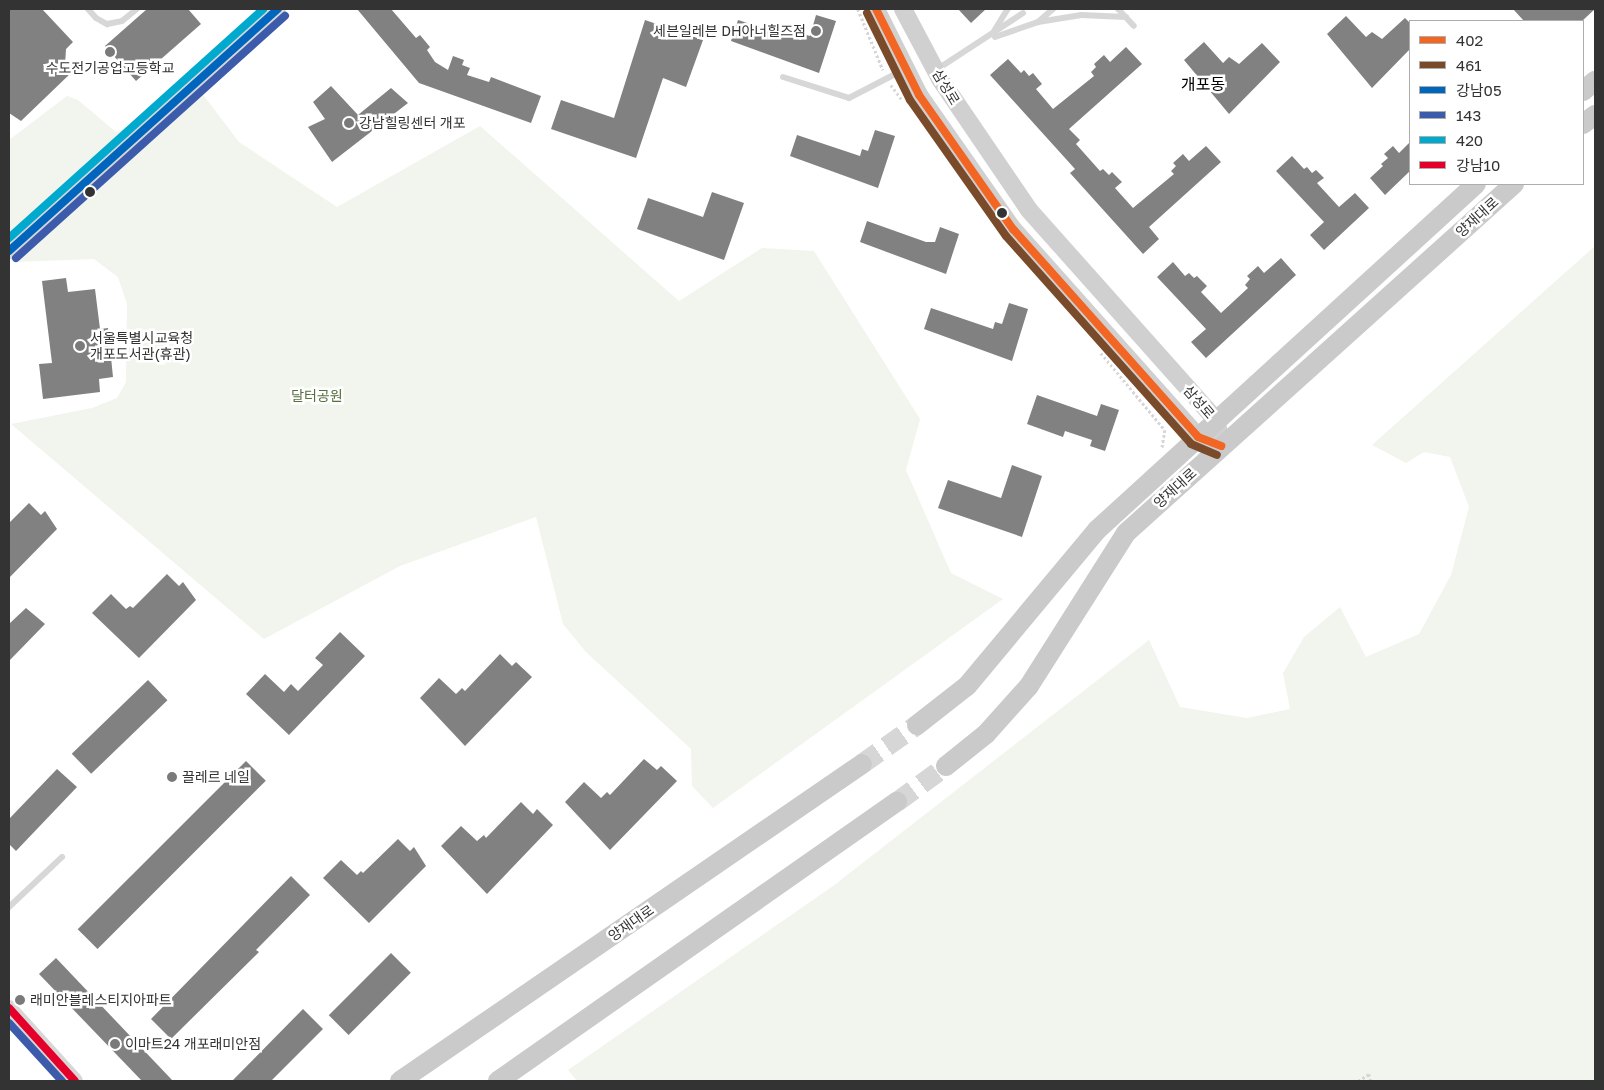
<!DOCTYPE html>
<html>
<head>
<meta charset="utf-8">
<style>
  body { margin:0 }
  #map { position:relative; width:1604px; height:1090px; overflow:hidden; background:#fff; font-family:"Golos Text","Noto Sans KR",sans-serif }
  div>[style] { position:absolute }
  .green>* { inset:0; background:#f1f5ed }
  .building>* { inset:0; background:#818181; transform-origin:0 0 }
  .primary-tunnel>* { height:20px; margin-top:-10px; transform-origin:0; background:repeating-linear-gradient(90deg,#d6d6d6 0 20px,transparent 0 30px) }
  .path>* { height:2.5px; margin-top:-1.25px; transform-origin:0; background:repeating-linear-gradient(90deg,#d6d6d6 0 2.5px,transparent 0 5px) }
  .service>* { height:6px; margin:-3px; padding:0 3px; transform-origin:3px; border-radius:3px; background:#d7d7d7 }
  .tertiary>* { height:16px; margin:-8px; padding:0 8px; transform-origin:8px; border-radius:8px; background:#d7d7d7 }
  .secondary>* { height:18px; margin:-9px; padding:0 9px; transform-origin:9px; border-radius:9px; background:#d0d0d0 }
  .primary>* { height:20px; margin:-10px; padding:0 10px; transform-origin:10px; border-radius:10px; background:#cacaca }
  .bus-1>* { height:8px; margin:-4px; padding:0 4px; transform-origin:4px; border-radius:4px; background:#f26522 }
  .bus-2>* { height:8px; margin:-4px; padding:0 4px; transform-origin:4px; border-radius:4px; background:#7a4b2a }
  .bus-3>* { height:8px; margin:-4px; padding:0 4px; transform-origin:4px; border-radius:4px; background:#0065bd }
  .bus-4>* { height:8px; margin:-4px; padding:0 4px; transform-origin:4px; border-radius:4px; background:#3d5bab }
  .bus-5>* { height:8px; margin:-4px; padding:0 4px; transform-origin:4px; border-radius:4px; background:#00a9ce }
  .bus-6>* { height:8px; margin:-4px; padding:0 4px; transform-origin:4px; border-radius:4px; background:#e4002b }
  .dots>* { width:14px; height:14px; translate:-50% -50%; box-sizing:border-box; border:2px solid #fff; border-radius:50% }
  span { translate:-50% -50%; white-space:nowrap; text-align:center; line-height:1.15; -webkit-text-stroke:5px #fff; paint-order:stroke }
  .poi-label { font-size:14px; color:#333 }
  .right { translate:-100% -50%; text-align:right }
  .left { translate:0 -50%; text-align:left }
  .street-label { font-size:14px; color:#333 }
  .park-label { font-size:14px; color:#56703f }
  .quarter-label { font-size:16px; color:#000 }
  .frame { position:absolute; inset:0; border:10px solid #333; pointer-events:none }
  .legend { position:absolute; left:1409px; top:20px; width:175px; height:165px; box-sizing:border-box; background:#fff; border:1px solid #adadad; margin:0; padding:6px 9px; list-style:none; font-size:15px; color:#333 }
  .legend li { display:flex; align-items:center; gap:10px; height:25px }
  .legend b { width:25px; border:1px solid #adadad }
</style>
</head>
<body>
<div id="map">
  <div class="green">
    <div style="clip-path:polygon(198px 88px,239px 142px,337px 207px,480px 126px,679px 301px,762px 248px,814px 251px,920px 419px,906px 470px,951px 573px,1003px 599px,713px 808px,692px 786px,691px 749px,586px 652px,563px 624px,536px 517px,400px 566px,264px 639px,11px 424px,92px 408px,117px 398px,126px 382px,127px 304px,118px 277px,94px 259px,13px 262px,9px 258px,9px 140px,67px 96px,78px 100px,116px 132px,151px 121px)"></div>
    <div style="clip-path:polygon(1595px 246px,1595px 1081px,577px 1081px,568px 1070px,833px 886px,1149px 640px,1180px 707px,1247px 718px,1290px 709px,1283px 673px,1304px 637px,1340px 607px,1366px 657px,1419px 634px,1451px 575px,1469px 507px,1450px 457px,1424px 452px,1406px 463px,1372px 445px)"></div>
  </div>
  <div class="building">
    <div style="clip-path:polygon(9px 9px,42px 9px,73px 42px,66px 49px,65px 65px,72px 72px,21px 121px,9px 113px)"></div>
    <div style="clip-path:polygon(147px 9px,188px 9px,201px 24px,136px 81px,105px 46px)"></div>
    <div style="clip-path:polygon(357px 9px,391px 9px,416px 38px,420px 35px,430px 47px,427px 50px,435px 62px,448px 70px,453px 56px,464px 60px,462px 65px,470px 68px,467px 75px,489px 82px,491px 77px,541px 96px,531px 123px,419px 83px)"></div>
    <div style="clip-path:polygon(958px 9px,986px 9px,971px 23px)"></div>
    <div style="clip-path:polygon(1513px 9px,1595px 9px,1582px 21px,1524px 21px)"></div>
    <div style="clip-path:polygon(816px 15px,836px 21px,819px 73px,731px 41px,738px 20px,801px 40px,803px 34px,810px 36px)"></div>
    <div style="clip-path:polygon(1346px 16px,1366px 37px,1372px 32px,1382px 39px,1405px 18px,1410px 23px,1410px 49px,1372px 88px,1327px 34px)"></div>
    <div style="clip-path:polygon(645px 20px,703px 40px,686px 87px,663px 78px,636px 158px,551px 129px,561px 100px,614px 118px)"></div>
    <div style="clip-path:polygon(1204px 42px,1223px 63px,1229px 57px,1239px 64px,1262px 43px,1280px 62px,1229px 114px,1184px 60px)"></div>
    <div style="clip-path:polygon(1126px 47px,1142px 64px,1069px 129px,1080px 140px,1076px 144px,1100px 171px,1103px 169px,1109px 175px,1112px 172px,1122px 182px,1115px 188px,1133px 208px,1174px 174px,1171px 171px,1176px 166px,1173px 163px,1183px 154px,1189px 161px,1206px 146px,1221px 162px,1149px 227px,1159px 239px,1143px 254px,1070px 173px,1075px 169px,990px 75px,1008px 59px,1021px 73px,1024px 70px,1029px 76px,1033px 73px,1042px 84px,1036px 89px,1053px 109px,1094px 76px,1091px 72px,1096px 67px,1094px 64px,1104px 55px,1110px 62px)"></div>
    <div style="clip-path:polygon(331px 86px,358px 115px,391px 88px,408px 103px,332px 162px,308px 127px,325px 119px,313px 102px)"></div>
    <div style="clip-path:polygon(875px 130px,895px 136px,878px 188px,790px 156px,797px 135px,860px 156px,862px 149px,868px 151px)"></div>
    <div style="clip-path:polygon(1410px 142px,1410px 171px,1385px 195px,1370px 178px,1383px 166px,1381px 164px,1388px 158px,1384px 154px,1393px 146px,1399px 153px)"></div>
    <div style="clip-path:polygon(1292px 156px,1304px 169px,1307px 167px,1312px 173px,1316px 170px,1324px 178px,1317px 183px,1339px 207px,1355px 193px,1369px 208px,1324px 250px,1310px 235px,1324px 222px,1276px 171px)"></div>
    <div style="clip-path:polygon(712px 192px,744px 203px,724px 260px,637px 229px,648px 198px,703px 217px)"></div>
    <div style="clip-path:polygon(867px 221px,926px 242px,935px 242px,940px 227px,959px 234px,946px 274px,860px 242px)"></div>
    <div style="clip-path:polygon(1281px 258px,1296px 275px,1206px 358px,1191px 342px,1206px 329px,1157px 277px,1173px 262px,1185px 276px,1189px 273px,1194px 278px,1197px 276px,1207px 286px,1201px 292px,1221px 313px,1248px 288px,1245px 285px,1250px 279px,1247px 276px,1258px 266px,1264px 273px)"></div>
    <div style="clip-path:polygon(66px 278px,68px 292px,95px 289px,100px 329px,108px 328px,113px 377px,99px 379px,100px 392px,43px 399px,39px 364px,52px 363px,42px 281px)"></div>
    <div style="clip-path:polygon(1009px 303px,1028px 309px,1012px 361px,924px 329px,931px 308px,993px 329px,995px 322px,1002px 324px)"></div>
    <div style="clip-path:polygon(1037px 395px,1097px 416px,1101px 404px,1119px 410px,1105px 451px,1090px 446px,1092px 440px,1065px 431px,1063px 437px,1027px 424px)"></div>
    <div style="clip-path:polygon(1012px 465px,1042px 476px,1022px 537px,938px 508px,948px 480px,1001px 498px)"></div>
    <div style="clip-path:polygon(29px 503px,41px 515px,45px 511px,57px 529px,9px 578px,9px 523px)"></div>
    <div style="clip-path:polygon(167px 574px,179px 586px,183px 582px,196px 600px,139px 658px,92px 613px,111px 594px,126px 609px,130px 606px,133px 608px)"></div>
    <div style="clip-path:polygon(26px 608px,45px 624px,9px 661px,9px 624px)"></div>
    <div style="clip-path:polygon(340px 632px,365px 656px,289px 735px,246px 694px,265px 674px,284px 692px,291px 684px,298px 691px,323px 665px,315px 658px)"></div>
    <div style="clip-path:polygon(500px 654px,512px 666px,516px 662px,532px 677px,465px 746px,420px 698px,439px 678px,456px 694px,462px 688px,465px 691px)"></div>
    <div style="left:148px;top:680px;width:28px;height:106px;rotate:46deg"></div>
    <div style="clip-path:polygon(644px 759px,657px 770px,661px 766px,677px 781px,610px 850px,565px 802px,584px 782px,601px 798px,607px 792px,610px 795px)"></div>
    <div style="left:246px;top:761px;width:28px;height:238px;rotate:45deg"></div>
    <div style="clip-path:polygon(57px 769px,77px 787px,16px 851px,9px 844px,9px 819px)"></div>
    <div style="clip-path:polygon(521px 802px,533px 814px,537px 809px,553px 825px,487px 894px,441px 846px,461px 826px,477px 841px,484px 835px,486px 838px)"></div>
    <div style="clip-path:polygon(398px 839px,410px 851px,414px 847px,426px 866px,369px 923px,323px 878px,341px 860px,357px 875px,361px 871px,363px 873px)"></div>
    <div style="clip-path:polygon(291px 876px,310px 895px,256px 950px,259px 952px,171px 1039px,151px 1019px)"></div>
    <div style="left:391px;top:953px;width:28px;height:88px;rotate:45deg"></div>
    <div style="clip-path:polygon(56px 958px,173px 1081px,142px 1081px,39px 974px)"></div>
    <div style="clip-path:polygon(303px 1009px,323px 1029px,271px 1081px,232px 1081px)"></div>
  </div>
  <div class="primary-tunnel">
    <div style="left:862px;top:764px;width:67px;rotate:-35.3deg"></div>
    <div style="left:897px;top:802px;width:61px;rotate:-36.3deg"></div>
  </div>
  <div class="path">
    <div style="left:858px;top:9px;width:66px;rotate:67.7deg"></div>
    <div style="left:891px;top:85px;width:20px;rotate:53deg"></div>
    <div style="left:1101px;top:353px;width:100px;rotate:50.3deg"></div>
    <div style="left:1165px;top:430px;width:19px;rotate:99deg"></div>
    <div style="left:1358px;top:1081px;width:13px;rotate:-32deg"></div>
    <div style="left:1369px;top:1074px;width:7px;rotate:74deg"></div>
  </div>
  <div class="service">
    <div style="left:88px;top:9px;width:12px;rotate:48deg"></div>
    <div style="left:96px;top:18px;width:13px;rotate:29deg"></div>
    <div style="left:107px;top:24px;width:15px;rotate:-11deg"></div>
    <div style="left:122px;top:21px;width:19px;rotate:-39deg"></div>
    <div style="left:1118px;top:9px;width:23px;rotate:47deg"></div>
    <div style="left:1038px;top:22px;width:44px;rotate:-9.2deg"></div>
    <div style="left:1081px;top:15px;width:45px;rotate:2.5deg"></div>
    <div style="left:994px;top:31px;width:26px;rotate:-58deg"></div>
    <div style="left:995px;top:37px;width:46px;rotate:-19.2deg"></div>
    <div style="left:1038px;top:22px;width:20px;rotate:-41deg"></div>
    <div style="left:936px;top:70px;width:104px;rotate:-33.2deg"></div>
    <div style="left:783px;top:77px;width:69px;rotate:17.7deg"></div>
    <div style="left:849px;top:98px;width:63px;rotate:-27.4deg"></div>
    <div style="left:9px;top:907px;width:73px;rotate:-43.3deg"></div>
  </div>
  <div class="tertiary">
    <div style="left:9px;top:251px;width:362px;rotate:-42deg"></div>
    <div style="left:9px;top:1008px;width:98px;rotate:47.9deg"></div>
  </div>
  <div class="secondary">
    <div style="left:876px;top:9px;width:96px;rotate:63.4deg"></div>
    <div style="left:919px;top:95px;width:164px;rotate:55deg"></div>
    <div style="left:1013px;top:229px;width:278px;rotate:48.3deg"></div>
    <div style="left:1198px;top:437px;width:25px;rotate:21deg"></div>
    <div style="left:903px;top:9px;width:79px;rotate:62.1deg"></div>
    <div style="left:940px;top:79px;width:158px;rotate:55.8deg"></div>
    <div style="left:1029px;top:210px;width:281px;rotate:48.3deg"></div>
    <div style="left:1216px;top:420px;width:13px;rotate:77deg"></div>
  </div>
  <div class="primary">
    <div style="left:1583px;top:91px;width:16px;rotate:-40deg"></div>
    <div style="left:1583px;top:124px;width:15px;rotate:-37deg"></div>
    <div style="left:917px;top:725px;width:63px;rotate:-38deg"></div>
    <div style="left:967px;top:686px;width:203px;rotate:-50.2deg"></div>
    <div style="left:1097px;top:530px;width:513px;rotate:-42.39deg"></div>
    <div style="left:946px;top:766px;width:51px;rotate:-38.7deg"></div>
    <div style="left:986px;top:734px;width:64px;rotate:-48.1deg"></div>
    <div style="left:1029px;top:686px;width:181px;rotate:-57.6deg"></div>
    <div style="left:1126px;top:533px;width:522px;rotate:-41.97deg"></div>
    <div style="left:400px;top:1081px;width:560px;rotate:-34.46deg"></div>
    <div style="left:498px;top:1081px;width:487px;rotate:-35deg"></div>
  </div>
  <div class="bus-1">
    <div style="left:876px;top:9px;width:96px;rotate:63.4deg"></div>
    <div style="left:919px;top:95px;width:164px;rotate:55deg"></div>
    <div style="left:1013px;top:229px;width:278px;rotate:48.3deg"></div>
    <div style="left:1198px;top:437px;width:25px;rotate:21deg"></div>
  </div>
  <div class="bus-2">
    <div style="left:867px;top:13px;width:97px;rotate:63.7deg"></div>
    <div style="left:910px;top:100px;width:166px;rotate:54.8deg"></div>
    <div style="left:1006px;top:236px;width:278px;rotate:48.3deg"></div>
    <div style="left:1191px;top:444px;width:28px;rotate:23deg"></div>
  </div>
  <div class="bus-3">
    <div style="left:9px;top:251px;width:362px;rotate:-42deg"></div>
  </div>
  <div class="bus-4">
    <div style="left:16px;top:258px;width:362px;rotate:-42deg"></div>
    <div style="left:9px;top:1023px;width:79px;rotate:47.6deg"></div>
  </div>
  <div class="bus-5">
    <div style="left:9px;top:238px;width:342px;rotate:-42deg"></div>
  </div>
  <div class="bus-6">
    <div style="left:9px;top:1008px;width:98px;rotate:47.9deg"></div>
  </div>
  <div class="dots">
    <div style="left:816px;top:31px;background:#7a7a7a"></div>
    <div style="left:110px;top:52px;background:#7a7a7a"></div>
    <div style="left:349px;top:123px;background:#7a7a7a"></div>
    <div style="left:90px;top:192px;background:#333"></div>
    <div style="left:1002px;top:213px;background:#333"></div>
    <div style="left:80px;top:346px;background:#7a7a7a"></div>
    <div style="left:172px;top:777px;background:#7a7a7a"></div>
    <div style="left:20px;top:1000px;background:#7a7a7a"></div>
    <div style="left:115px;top:1044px;background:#7a7a7a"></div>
  </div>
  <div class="poi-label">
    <span class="right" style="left:806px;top:31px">세븐일레븐 DH아너힐즈점</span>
    <span style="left:110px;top:68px">수도전기공업고등학교</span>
    <span class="left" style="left:359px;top:123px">강남힐링센터 개포</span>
    <span class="left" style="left:90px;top:346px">서울특별시교육청<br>개포도서관(휴관)</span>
    <span class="left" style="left:182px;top:777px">끌레르 네일</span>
    <span class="left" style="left:30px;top:1000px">래미안블레스티지아파트</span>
    <span class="left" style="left:125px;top:1044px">이마트24 개포래미안점</span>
  </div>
  <div class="street-label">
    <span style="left:946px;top:87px;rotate:59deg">삼성로</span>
    <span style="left:1477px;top:217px;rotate:-42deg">양재대로</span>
    <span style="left:1199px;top:402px;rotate:49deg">삼성로</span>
    <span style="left:1175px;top:488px;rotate:-42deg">양재대로</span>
    <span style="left:631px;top:923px;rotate:-35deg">양재대로</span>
  </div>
  <div class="park-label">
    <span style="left:317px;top:396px">달터공원</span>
  </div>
  <div class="quarter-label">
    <span style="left:1203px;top:84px">개포동</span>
  </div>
  <div class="frame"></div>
  <ul class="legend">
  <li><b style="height:6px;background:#f26522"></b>402</li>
  <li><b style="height:6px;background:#7a4b2a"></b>461</li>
  <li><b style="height:6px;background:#0065bd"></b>강남05</li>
  <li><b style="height:6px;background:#3d5bab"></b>143</li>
  <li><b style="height:6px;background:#00a9ce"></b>420</li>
  <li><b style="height:6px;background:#e4002b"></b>강남10</li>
  </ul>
</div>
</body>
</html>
